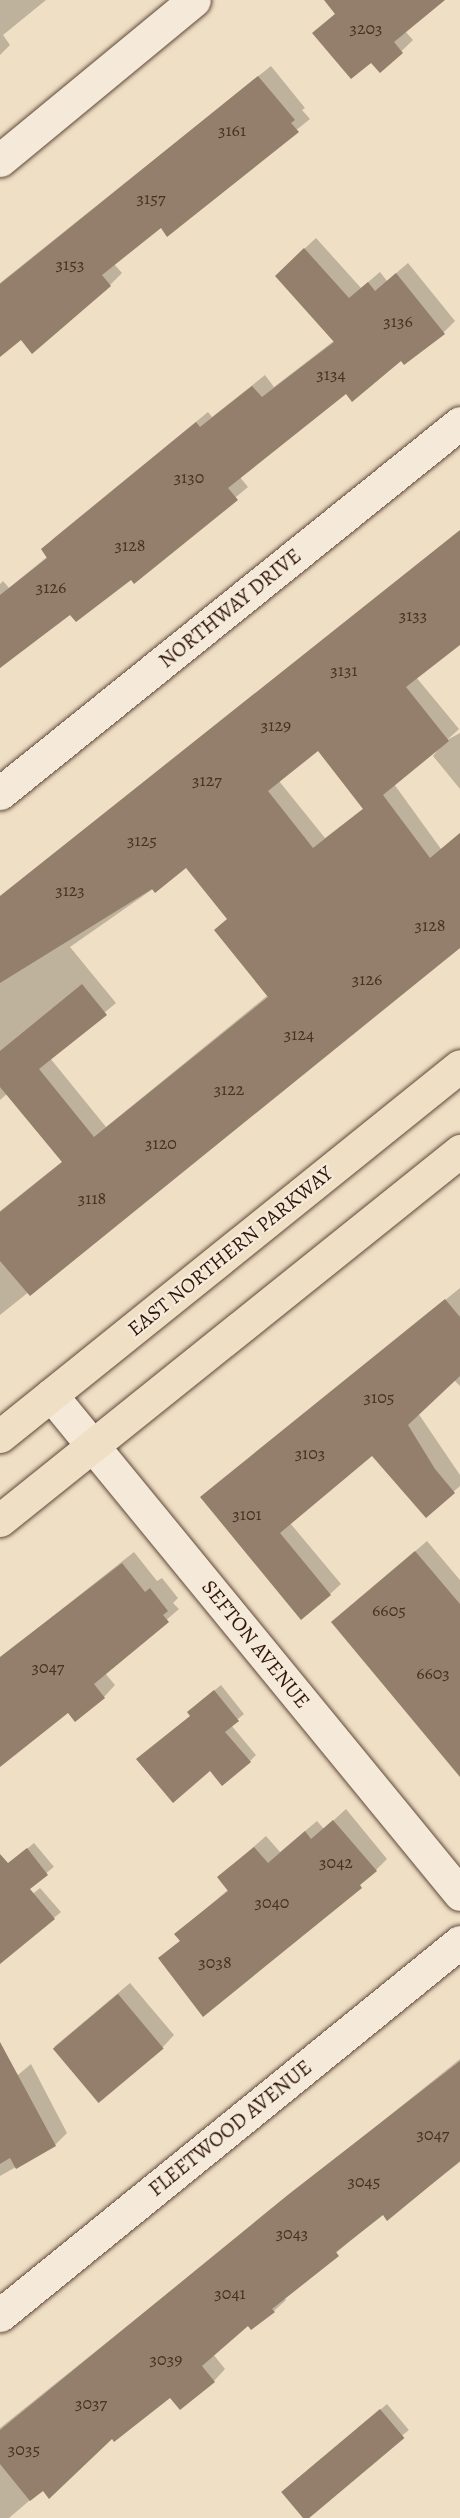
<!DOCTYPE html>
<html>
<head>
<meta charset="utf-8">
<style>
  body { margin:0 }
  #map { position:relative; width:460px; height:2518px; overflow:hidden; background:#efdfc5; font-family:Alegreya,serif }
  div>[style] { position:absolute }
  .shadow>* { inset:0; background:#0003; transform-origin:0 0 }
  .building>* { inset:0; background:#937f6b; transform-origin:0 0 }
  .roads { filter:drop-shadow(0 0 2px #604839) drop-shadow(0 0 2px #604839) }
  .minor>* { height:33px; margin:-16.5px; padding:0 16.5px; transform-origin:16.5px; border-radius:16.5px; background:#f5ead9 }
  .major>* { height:33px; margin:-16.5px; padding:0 16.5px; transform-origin:16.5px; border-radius:16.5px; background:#efdfc5 }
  span { translate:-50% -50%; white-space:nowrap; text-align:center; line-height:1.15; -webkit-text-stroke:4.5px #f5ead9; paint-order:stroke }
  .number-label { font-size:18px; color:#493022 }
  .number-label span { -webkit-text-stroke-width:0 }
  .street-label { font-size:21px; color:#30160a }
</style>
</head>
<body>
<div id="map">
  <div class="shadow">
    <div style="clip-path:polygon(0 0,46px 0,3px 35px,10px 45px,0 55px)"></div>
    <div style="clip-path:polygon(332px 0,442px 0,405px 31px,413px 40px,381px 71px,371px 60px,314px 33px,336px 13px)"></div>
    <div style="clip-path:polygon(271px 66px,305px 108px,302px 110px,310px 119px,168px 234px,161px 226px,114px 264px,122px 273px,110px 285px,21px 337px,0 355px,0 283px)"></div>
    <div style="clip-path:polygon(316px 238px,361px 288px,380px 272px,387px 281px,408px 263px,455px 321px,444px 332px,346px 391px,239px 476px,248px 487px,134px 582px,131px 578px,70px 612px,0 668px,0 584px,3px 581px,9px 588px,48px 556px,43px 549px,54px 538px,208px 412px,212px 417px,265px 375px,274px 387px,335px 340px,288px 264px)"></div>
    <div style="clip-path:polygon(evenodd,460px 532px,460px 642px,416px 677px,459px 729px,447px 740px,460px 733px,460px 789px,433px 756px,442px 745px,394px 784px,441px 849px,460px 833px,460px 947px,0 1315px,0 1211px,63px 1161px,8px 1093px,0 1100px,0 900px,460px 532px,318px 749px,364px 808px,325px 838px,279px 781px,318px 749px,460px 532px,186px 866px,229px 918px,268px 995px,106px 1127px,50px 1058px,116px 1003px,70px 947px,186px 866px)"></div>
    <div style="clip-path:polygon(460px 1288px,460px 1386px,454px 1380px,418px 1413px,460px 1475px,460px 1486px,426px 1516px,372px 1454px,290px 1523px,341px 1584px,330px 1594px,202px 1497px)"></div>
    <div style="clip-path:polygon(427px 1541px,460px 1580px,460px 1774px,333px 1622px)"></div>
    <div style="clip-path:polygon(134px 1552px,157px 1581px,162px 1578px,178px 1598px,173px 1603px,179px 1609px,105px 1673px,115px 1685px,104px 1697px,68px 1711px,0 1765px,0 1658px)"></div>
    <div style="clip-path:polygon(221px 1685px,244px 1714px,231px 1725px,256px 1755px,250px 1761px,191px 1715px,195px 1706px)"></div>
    <div style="clip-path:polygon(346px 1809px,387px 1859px,376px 1870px,160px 1958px,181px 1940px,176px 1934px,229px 1889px,219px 1877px,266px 1836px,280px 1852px,317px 1821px,324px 1829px)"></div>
    <div style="left:34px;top:1843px;width:31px;height:44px;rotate:50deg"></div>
    <div style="clip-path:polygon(40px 1888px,61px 1912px,0 1963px,0 1920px)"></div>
    <div style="clip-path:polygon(130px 1983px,174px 2035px,163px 2047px,54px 2047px)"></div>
    <div style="clip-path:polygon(460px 2059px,460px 2162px,387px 2219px,383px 2213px,284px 2297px,286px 2300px,274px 2311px,251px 2328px,248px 2324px,213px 2354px,225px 2369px,214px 2381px,170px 2396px,43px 2489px,9px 2518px,0 2518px,0 2428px)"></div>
    <div style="clip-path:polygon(31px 2064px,67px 2133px,55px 2145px,0 2176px,0 2090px)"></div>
    <div style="left:387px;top:2404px;width:34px;height:136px;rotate:50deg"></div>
  </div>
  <div class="building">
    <div style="clip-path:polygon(324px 0,445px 0,394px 42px,403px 53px,380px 73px,371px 63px,351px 79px,312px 33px,335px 14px)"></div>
    <div style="clip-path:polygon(258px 76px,295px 120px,291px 123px,299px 132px,167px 237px,161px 228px,102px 275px,111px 286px,32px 354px,21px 340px,0 357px,0 284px)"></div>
    <div style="clip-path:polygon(304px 248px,349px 298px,368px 282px,375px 291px,396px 273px,445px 334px,404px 365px,401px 361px,352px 402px,346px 394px,228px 488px,238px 500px,134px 584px,131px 580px,76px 622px,70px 615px,0 668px,0 595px,47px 558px,41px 549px,196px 422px,200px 427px,252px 386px,262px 397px,334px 342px,275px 276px)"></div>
    <div style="clip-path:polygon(evenodd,460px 530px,460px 645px,406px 687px,449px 741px,383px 795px,430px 858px,460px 833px,460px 948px,30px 1296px,0 1261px,0 1212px,62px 1162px,0 1087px,0 1051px,82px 984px,107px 1015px,39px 1069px,94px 1137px,268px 997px,214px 930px,227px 919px,186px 868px,155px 893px,152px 889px,0 983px,0 896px,460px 530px,318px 751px,363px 809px,313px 848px,268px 791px,318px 751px)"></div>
    <div style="clip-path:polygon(445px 1299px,460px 1317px,460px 1376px,408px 1425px,435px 1469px,455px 1493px,426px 1518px,372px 1456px,280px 1533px,331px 1595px,301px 1620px,200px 1497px)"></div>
    <div style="clip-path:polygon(415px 1551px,460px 1604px,460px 1777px,331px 1622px)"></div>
    <div style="clip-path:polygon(122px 1563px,145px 1592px,150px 1588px,168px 1611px,163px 1615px,169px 1622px,94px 1684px,105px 1698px,75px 1722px,68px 1713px,0 1767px,0 1657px)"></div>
    <div style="clip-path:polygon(214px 1690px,239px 1721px,225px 1732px,251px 1762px,222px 1786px,210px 1771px,173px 1803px,136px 1759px,190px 1716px,187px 1712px)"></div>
    <div style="clip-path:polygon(333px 1820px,377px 1871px,360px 1885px,362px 1888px,203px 2017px,158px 1958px,180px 1941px,174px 1934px,228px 1891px,217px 1877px,254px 1847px,268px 1863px,305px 1831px,311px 1839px)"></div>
    <div style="clip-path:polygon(27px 1848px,48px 1875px,30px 1889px,55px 1919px,0 1964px,0 1854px,8px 1863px)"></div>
    <div style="left:118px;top:1994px;width:71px;height:85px;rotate:50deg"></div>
    <div style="clip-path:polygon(0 2042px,56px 2146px,16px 2169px,10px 2158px,0 2164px)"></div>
    <div style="clip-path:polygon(460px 2061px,460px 2161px,387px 2221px,383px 2215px,336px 2252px,339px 2256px,272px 2309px,275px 2312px,251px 2330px,248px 2326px,202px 2366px,215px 2382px,180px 2410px,170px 2398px,114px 2442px,112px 2439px,49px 2499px,43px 2491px,30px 2501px,0 2464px,0 2430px,289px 2194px)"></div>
    <div style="left:380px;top:2409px;width:38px;height:129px;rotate:50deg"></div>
  </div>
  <div class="roads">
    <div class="minor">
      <div style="left:0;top:160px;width:251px;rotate:-39.5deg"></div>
      <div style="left:0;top:793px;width:590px;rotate:-38.81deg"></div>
      <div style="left:51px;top:1395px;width:645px;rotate:50.66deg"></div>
      <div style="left:0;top:2315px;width:592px;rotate:-39.04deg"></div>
    </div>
    <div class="major">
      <div style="left:0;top:1436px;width:590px;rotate:-38.81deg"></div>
      <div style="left:0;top:1520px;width:590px;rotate:-38.74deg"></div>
    </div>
  </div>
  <div class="number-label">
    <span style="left:366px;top:28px">3203</span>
    <span style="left:232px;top:130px">3161</span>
    <span style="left:151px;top:198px">3157</span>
    <span style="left:70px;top:264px">3153</span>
    <span style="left:398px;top:321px">3136</span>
    <span style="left:331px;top:374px">3134</span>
    <span style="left:189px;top:477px">3130</span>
    <span style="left:130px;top:545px">3128</span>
    <span style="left:51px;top:587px">3126</span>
    <span style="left:413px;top:615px">3133</span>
    <span style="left:344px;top:670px">3131</span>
    <span style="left:276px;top:725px">3129</span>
    <span style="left:207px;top:780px">3127</span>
    <span style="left:142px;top:840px">3125</span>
    <span style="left:70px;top:890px">3123</span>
    <span style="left:430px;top:925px">3128</span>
    <span style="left:367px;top:979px">3126</span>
    <span style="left:299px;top:1034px">3124</span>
    <span style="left:229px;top:1089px">3122</span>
    <span style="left:161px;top:1143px">3120</span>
    <span style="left:92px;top:1198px">3118</span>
    <span style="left:379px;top:1397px">3105</span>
    <span style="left:310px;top:1453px">3103</span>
    <span style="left:247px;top:1514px">3101</span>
    <span style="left:389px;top:1610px">6605</span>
    <span style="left:48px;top:1667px">3047</span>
    <span style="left:433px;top:1673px">6603</span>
    <span style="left:336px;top:1862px">3042</span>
    <span style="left:272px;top:1902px">3040</span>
    <span style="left:215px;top:1962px">3038</span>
    <span style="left:433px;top:2134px">3047</span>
    <span style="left:364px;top:2181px">3045</span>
    <span style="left:292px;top:2233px">3043</span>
    <span style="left:230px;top:2293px">3041</span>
    <span style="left:166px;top:2359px">3039</span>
    <span style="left:91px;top:2403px">3037</span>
    <span style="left:24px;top:2449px">3035</span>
  </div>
  <div class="street-label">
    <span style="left:230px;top:608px;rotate:-39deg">NORTHWAY DRIVE</span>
    <span style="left:230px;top:1251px;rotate:-39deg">EAST NORTHERN PARKWAY</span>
    <span style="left:256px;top:1644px;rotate:51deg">SEFTON AVENUE</span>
    <span style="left:230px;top:2128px;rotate:-39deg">FLEETWOOD AVENUE</span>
  </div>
</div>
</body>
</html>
